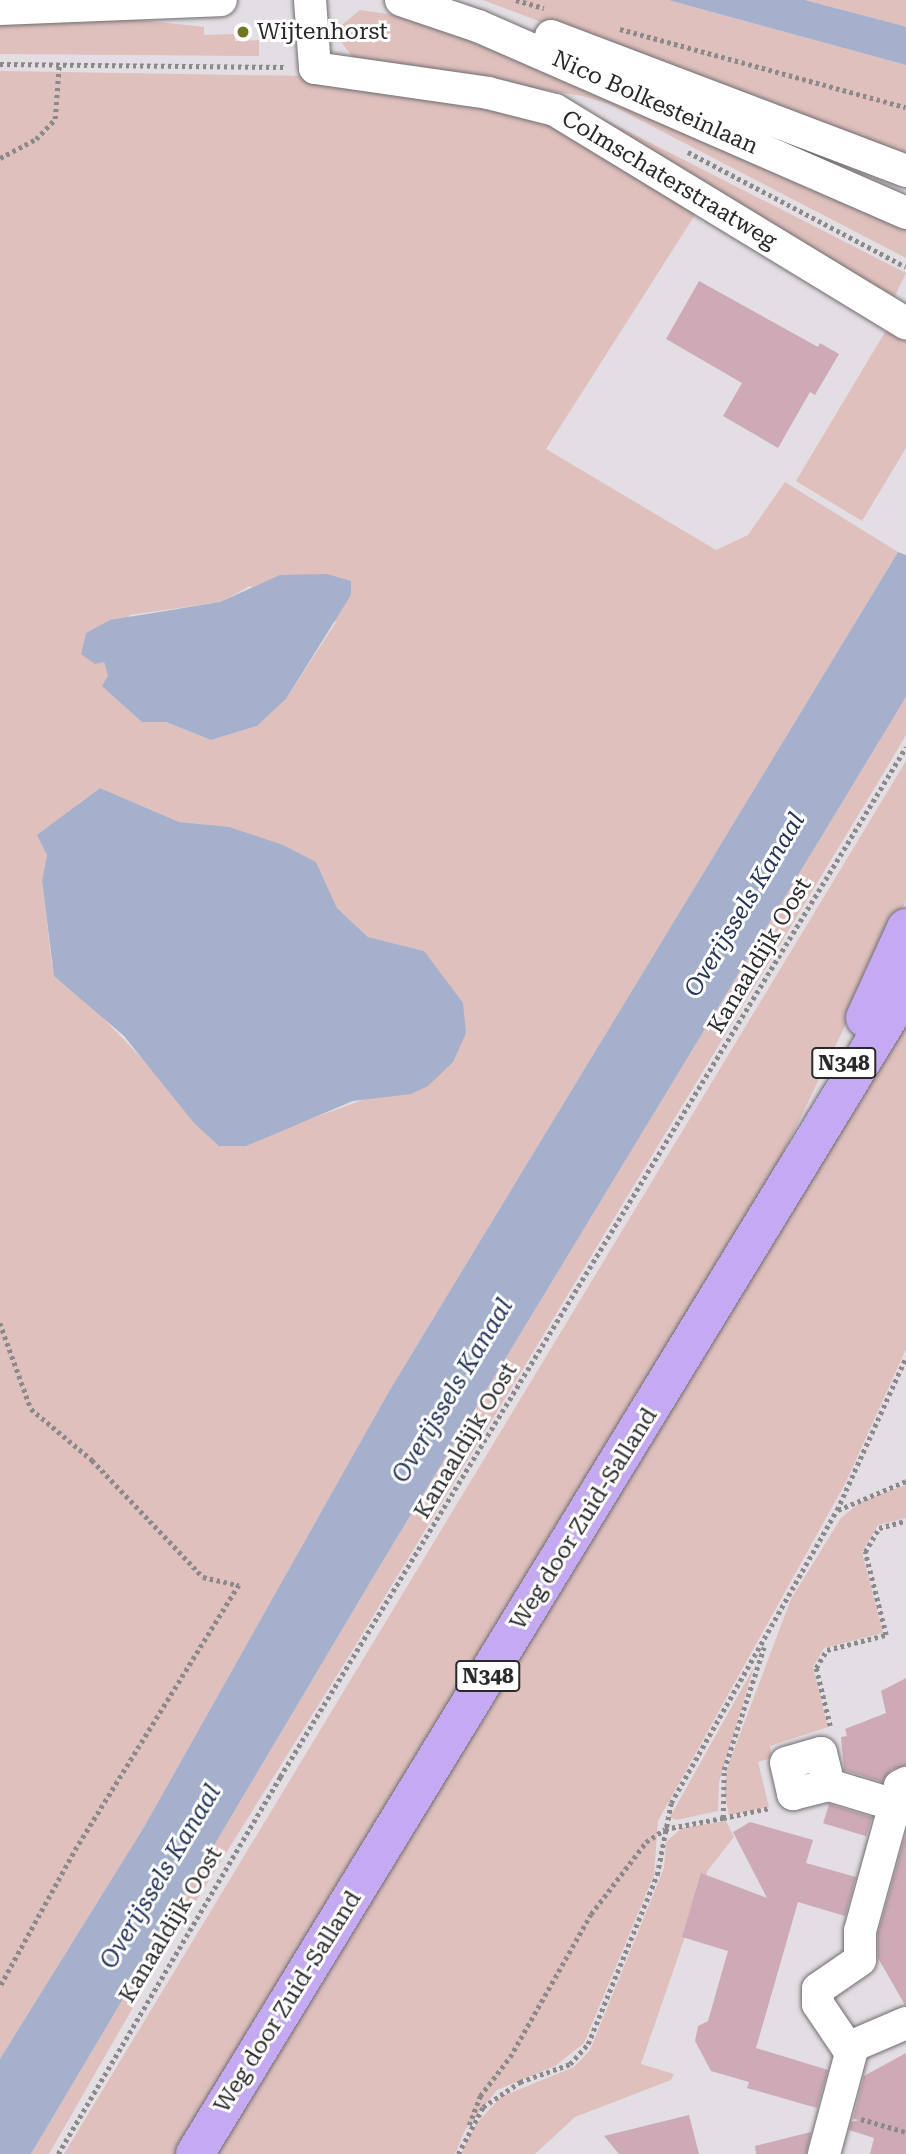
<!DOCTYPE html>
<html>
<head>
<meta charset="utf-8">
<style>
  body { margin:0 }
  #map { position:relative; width:906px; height:2154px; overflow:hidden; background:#e3dee3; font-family:"Roboto Serif",serif }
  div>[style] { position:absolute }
  .green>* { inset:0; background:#dfc0bd }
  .water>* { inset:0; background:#a5b0cd }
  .building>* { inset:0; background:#cdaab6; transform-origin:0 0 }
  .path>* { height:4.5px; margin-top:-2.25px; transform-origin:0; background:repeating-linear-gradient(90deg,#8c898c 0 3.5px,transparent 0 7px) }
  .roads { filter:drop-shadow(0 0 2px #706c70) drop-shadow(0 0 2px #706c70) }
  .minor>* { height:32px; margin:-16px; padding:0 16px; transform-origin:16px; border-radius:16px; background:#fff }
  .major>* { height:38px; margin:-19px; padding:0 19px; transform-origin:19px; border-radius:19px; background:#c4aaf2 }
  .dots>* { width:19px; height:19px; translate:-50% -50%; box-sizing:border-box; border:4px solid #fff; border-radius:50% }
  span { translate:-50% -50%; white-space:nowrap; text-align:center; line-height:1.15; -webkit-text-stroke:6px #fff; paint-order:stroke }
  .shield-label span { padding:2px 5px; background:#fff; border:2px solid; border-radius:5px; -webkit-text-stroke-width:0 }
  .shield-label { font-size:21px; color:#2a282a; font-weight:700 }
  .poi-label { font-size:23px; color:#2a282a }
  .left { translate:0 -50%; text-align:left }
  .street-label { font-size:23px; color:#2a282a }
  .water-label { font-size:24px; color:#26335b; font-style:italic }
</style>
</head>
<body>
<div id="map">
  <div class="green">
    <div style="clip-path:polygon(483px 0,668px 0,906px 65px,906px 160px)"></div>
    <div style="clip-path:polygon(806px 0,906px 0,906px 27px,900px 25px)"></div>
    <div style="clip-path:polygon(360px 10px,423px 19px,906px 228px,906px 258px,611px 105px,583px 96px,356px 61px,337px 37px,338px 28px)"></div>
    <div style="clip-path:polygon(121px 18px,204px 27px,204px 35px,235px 34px,235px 41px,259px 40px,259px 56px,0 54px,0 23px)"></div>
    <div style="clip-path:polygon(evenodd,0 71px,310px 76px,529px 109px,700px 207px,546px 449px,716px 550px,748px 535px,785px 482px,898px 552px,388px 1393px,144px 1827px,0 2059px,0 71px,250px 586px,336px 622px,286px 699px,257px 726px,211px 740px,166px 722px,142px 722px,108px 676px,104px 662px,130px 615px,221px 602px,250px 586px,0 71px,100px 788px,179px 822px,204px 825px,316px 862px,337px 908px,368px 937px,424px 951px,368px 1098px,291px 1126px,157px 1074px,52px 965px,42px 881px,47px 855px,79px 803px,100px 788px)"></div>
    <div style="clip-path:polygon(592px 113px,906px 273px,892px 302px,590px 116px)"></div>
    <div style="clip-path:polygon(888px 327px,906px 337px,906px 448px,862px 521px,796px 481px)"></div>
    <div style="clip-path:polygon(906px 697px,906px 735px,877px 784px,349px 1656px,171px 1941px,49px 2154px,31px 2154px,378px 1569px)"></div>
    <div style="clip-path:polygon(906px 761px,906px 901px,768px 1184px,178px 2154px,64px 2154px)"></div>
    <div style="clip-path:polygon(906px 1019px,906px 1349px,846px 1482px,658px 1821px,654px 1875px,584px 2043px,555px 2066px,497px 2090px,465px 2130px,455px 2154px,215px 2154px)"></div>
    <div style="clip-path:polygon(906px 1485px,906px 1518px,878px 1525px,862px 1552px,883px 1633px,824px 1648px,813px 1667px,828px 1727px,770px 1746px,772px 1758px,758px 1762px,769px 1807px,729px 1815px,724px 1790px,728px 1766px,791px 1599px,841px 1518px,862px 1501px)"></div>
    <div style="clip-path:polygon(754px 1667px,719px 1782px,718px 1811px,677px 1820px,670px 1817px)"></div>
    <div style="clip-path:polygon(726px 1821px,734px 1837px,708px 1870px,641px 2064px,674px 2074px,671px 2080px,575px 2117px,535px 2154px,461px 2154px,476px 2124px,501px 2097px,574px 2067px,590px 2050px,664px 1868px,666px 1842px,682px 1828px)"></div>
  </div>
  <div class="water">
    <div style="clip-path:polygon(668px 0,805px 0,900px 25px,906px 27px,906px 65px)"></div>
    <div style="clip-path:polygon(898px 552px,906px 555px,906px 697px,378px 1569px,31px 2154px,0 2154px,0 2059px,144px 1827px,388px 1393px)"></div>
    <div style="clip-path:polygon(327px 574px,351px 581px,351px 595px,286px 699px,257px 726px,211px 740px,166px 722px,142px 722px,102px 686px,108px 676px,104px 662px,95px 664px,81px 654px,86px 633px,110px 620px,220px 602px,280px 575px)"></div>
    <div style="clip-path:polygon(100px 788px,179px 822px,229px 827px,283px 845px,316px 862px,337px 908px,368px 937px,424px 951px,463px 1003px,466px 1033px,453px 1062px,428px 1086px,411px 1094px,353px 1101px,246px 1146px,219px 1146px,194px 1123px,124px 1036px,54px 976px,42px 881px,47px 855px,37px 835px)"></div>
  </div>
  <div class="building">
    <div style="clip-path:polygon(699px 281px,818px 347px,820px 343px,839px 354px,815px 395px,810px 392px,778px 448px,723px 416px,742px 383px,666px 339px)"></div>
    <div style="clip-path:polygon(906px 1678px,906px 1765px,891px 1770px,882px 1782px,844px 1770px,841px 1737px,847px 1736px,845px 1729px,886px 1713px,881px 1691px)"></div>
    <div style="left:829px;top:1804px;width:45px;height:20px;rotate:17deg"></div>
    <div style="clip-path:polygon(750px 1822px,813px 1840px,806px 1863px,856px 1877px,845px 1916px,798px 1902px,756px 2048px,828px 2070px,817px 2108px,747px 2088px,749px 2082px,711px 2071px,695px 2041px,698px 2026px,708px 2021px,728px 1951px,682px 1937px,701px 1873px,767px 1898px,733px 1832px)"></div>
    <div style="clip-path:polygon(906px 1833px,906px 2005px,905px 2005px,878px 1958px,878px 1933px)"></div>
    <div style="clip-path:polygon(906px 2053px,906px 2154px,870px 2154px,874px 2138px,849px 2130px,851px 2122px,859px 2120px,853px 2119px,864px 2076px)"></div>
    <div style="clip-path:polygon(689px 2115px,699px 2154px,619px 2154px,604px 2136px)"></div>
    <div style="clip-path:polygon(811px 2132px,806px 2154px,756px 2154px,755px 2146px)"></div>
  </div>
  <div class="path">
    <div style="left:516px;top:0;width:29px;rotate:16deg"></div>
    <div style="left:620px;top:29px;width:296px;rotate:15.3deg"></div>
    <div style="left:0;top:64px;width:286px;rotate:0.6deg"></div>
    <div style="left:688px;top:152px;width:246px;rotate:27.8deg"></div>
    <div style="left:0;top:158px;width:41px;rotate:-27.8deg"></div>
    <div style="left:36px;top:139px;width:28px;rotate:-46deg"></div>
    <div style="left:55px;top:119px;width:54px;rotate:-85.8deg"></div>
    <div style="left:0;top:1323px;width:91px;rotate:70.2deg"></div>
    <div style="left:31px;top:1409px;width:80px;rotate:39.9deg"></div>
    <div style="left:92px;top:1460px;width:161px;rotate:46.5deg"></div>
    <div style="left:203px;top:1577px;width:37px;rotate:13deg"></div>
    <div style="left:239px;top:1585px;width:308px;rotate:121.7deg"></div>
    <div style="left:77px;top:1847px;width:160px;rotate:118.8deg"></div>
    <div style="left:838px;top:1510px;width:74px;rotate:-23.1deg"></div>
    <div style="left:830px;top:1726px;width:60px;rotate:-103.6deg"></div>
    <div style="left:816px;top:1668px;width:21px;rotate:-59deg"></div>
    <div style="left:827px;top:1650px;width:61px;rotate:-14.3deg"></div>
    <div style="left:886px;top:1635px;width:86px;rotate:-104.2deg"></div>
    <div style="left:865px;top:1552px;width:28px;rotate:-60deg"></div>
    <div style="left:879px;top:1528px;width:28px;rotate:-15deg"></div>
    <div style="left:723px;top:1818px;width:48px;rotate:-12deg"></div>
    <div style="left:861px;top:2119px;width:47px;rotate:16.1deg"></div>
    <div style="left:469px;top:2125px;width:31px;rotate:-69deg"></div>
    <div style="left:480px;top:2096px;width:49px;rotate:-52.4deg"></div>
    <div style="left:510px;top:2057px;width:164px;rotate:-60.5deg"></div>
    <div style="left:591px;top:1914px;width:91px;rotate:-52.6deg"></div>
    <div style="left:646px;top:1842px;width:23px;rotate:-34deg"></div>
    <div style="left:665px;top:1829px;width:59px;rotate:-10.7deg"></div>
    <div style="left:723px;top:1818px;width:48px;rotate:-88.8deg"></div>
    <div style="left:724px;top:1770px;width:129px;rotate:-72deg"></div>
    <div style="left:58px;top:2154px;width:438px;rotate:-59.5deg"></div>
    <div style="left:280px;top:1777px;width:1205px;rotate:-58.71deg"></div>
    <div style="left:458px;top:2154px;width:53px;rotate:-62deg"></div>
    <div style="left:483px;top:2107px;width:45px;rotate:-34deg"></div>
    <div style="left:520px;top:2082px;width:53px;rotate:-19.8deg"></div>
    <div style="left:570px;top:2064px;width:27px;rotate:-48deg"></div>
    <div style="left:588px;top:2044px;width:183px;rotate:-67.8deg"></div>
    <div style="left:657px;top:1875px;width:73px;rotate:-79deg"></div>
    <div style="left:671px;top:1803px;width:337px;rotate:-60.5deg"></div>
    <div style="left:837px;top:1510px;width:168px;rotate:-65.7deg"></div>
  </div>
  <div class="roads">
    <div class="minor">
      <div style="left:310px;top:0;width:68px;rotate:85.8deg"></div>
      <div style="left:315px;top:68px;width:175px;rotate:8.2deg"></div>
      <div style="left:488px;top:93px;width:69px;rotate:14.2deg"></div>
      <div style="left:555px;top:110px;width:411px;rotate:31.3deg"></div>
      <div style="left:401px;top:0;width:81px;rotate:18.7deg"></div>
      <div style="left:478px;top:26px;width:467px;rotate:23.6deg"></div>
      <div style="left:0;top:9px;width:221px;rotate:-2.3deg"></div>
      <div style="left:551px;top:36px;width:380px;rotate:20.8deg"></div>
      <div style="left:829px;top:1785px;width:33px;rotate:-104deg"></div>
      <div style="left:821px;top:1753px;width:36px;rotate:164deg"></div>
      <div style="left:786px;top:1763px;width:32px;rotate:77deg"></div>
      <div style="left:793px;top:1794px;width:37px;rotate:-14deg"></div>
      <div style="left:829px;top:1785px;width:69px;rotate:16.9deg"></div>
      <div style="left:850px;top:2047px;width:61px;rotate:-23.2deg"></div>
      <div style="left:824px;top:2154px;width:105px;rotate:-75deg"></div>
      <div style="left:851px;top:2053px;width:59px;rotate:-124deg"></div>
      <div style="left:818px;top:2004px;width:15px;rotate:-90deg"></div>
      <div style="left:818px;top:1989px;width:51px;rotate:-34.6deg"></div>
      <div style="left:860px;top:1960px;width:29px;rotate:-90deg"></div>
      <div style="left:860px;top:1931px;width:150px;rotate:-74.6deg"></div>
      <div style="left:900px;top:1786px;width:7px;rotate:-27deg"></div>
    </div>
    <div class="major">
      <div style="left:865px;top:1018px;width:99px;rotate:-65.5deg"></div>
      <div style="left:195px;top:2154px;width:1365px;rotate:-58.6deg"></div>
    </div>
  </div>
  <div class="dots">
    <div style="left:243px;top:32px;background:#72761e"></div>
  </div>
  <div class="shield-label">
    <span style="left:844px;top:1063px">N348</span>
    <span style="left:488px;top:1676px">N348</span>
  </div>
  <div class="poi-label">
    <span class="left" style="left:257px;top:32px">Wijtenhorst</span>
  </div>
  <div class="street-label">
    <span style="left:655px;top:103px;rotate:24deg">Nico Bolkesteinlaan</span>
    <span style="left:669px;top:180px;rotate:31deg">Colmschaterstraatweg</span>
    <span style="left:760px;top:956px;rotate:-59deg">Kanaaldijk Oost</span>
    <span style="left:466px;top:1441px;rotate:-59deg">Kanaaldijk Oost</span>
    <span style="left:584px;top:1519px;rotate:-58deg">Weg door Zuid-Salland</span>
    <span style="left:171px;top:1925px;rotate:-59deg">Kanaaldijk Oost</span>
    <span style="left:288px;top:2002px;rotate:-58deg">Weg door Zuid-Salland</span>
  </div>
  <div class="water-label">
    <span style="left:745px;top:905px;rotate:-59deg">Overijssels Kanaal</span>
    <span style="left:453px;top:1391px;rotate:-59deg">Overijssels Kanaal</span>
    <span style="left:161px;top:1877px;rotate:-59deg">Overijssels Kanaal</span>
  </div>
</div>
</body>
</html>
